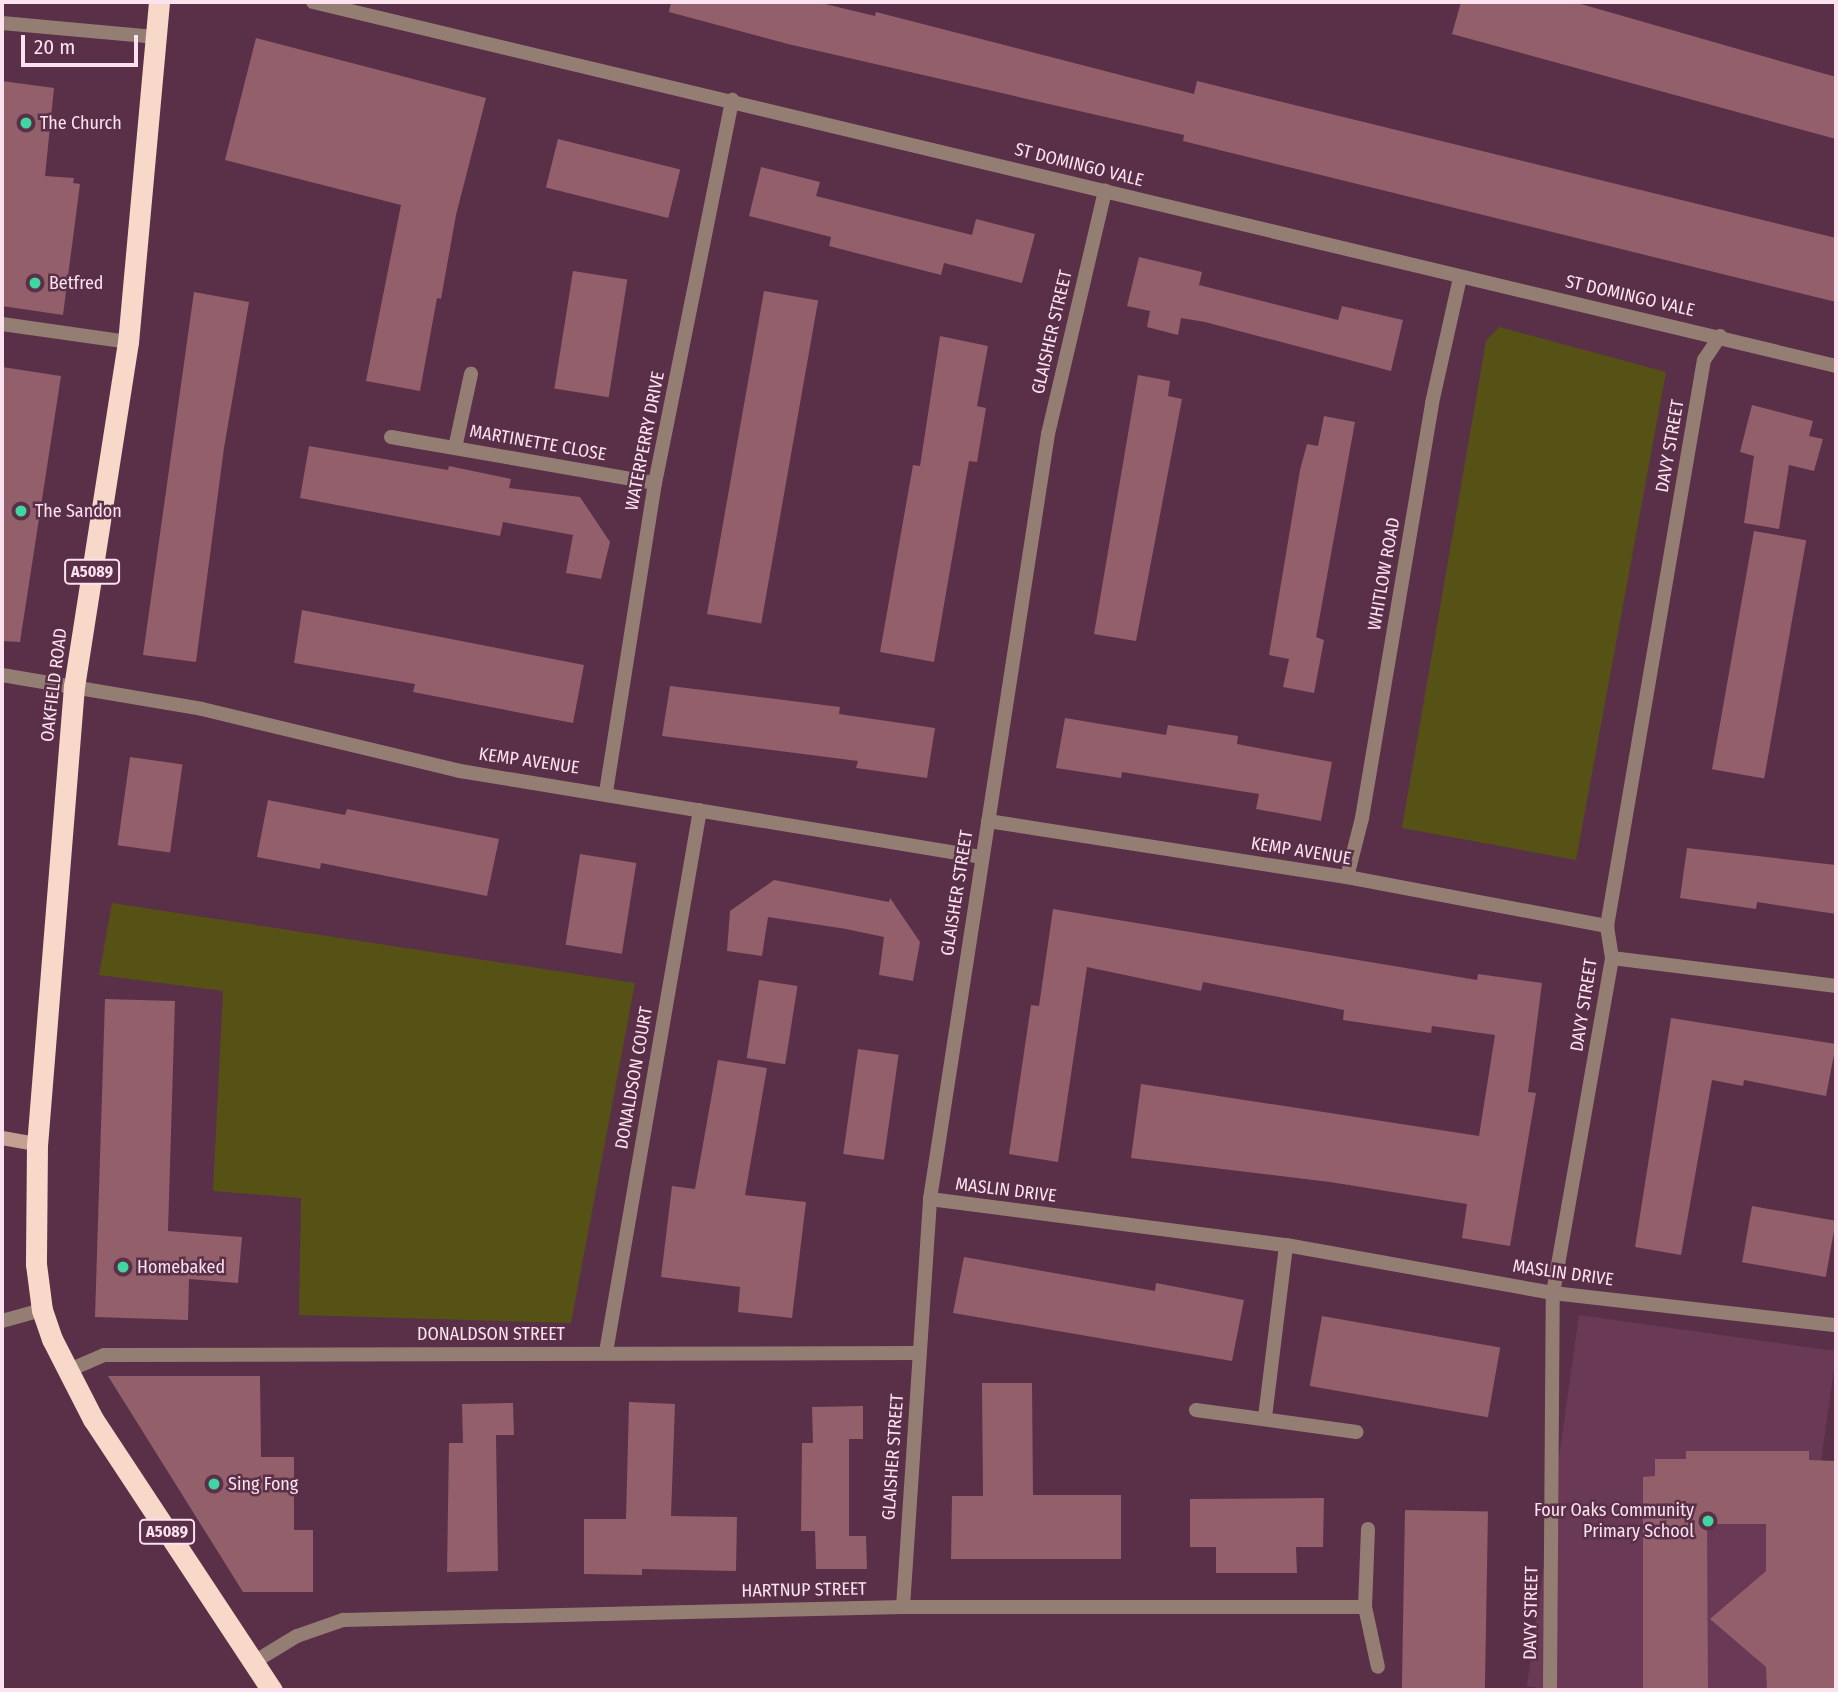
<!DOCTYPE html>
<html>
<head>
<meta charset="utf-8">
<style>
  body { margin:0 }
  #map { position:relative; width:1838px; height:1692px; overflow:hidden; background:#593048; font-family:"Fira Sans Condensed",sans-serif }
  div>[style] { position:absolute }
  .built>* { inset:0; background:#693955; transform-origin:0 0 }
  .green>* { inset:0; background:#565215 }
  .building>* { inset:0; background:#925f6a; transform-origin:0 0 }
  .street>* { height:14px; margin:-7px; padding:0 7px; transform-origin:7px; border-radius:7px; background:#947e74 }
  .secondary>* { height:14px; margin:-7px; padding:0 7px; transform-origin:7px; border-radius:7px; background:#c3a091 }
  .highway>* { height:21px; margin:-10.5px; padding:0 10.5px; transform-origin:10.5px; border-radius:10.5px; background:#f8d8c9 }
  .dots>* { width:19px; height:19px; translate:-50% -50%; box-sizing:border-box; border:4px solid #593048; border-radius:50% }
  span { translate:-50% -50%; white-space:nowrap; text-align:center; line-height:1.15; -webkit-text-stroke:5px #593048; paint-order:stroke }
  .shield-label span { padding:2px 5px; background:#593048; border:2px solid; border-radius:5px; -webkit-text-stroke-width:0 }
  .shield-label { font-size:16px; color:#fce1ef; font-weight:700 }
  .poi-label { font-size:18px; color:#fce1ef }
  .left { translate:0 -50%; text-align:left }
  .right { translate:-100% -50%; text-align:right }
  .street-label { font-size:18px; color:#fce1ef }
  .frame { position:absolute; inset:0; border:4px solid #fce1ef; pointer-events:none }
  .scale { position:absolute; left:21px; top:35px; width:117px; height:32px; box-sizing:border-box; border:4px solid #fce1ef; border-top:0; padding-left:9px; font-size:21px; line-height:24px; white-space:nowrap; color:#fce1ef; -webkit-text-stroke:5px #593048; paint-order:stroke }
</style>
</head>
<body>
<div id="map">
  <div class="built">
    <div style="left:1579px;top:1315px;width:260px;height:375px;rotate:8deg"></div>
  </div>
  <div class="green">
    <div style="clip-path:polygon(1499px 327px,1666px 372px,1576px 860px,1402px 828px,1486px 341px)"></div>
    <div style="clip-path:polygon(112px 903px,635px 983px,571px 1323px,299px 1315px,301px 1198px,213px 1191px,223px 991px,99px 975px)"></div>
  </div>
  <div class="building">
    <div style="clip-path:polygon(671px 2px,817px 2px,875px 16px,876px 12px,1194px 94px,1197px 81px,1836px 238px,1836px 302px,1183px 141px,1184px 135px,788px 44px,669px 12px)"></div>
    <div style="clip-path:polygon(1461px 2px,1574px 2px,1836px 77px,1836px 139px,1452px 34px)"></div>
    <div style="clip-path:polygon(256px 38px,486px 98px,456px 215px,441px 299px,437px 298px,420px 391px,366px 381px,401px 205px,225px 160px)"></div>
    <div style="clip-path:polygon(2px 81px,54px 88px,45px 176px,74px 178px,73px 183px,80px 184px,63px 315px,2px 306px)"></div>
    <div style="left:558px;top:139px;width:126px;height:50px;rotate:14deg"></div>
    <div style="clip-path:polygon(761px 167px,820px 182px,816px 196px,972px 235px,976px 219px,1035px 234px,1022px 283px,944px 263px,941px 275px,829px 246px,831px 237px,749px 216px)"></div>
    <div style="clip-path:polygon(1139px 257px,1202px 272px,1199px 285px,1338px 320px,1342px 306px,1403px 320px,1391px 371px,1205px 322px,1181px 318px,1178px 335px,1147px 327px,1150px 311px,1127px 306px)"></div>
    <div style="left:573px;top:271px;width:55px;height:119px;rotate:9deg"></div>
    <div style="left:764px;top:291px;width:55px;height:328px;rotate:10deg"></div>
    <div style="clip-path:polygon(194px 292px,249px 302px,224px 448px,196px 662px,143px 655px)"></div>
    <div style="clip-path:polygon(940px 336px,988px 346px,977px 406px,986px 408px,977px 462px,969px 461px,934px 662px,880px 652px,913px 465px,920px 466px)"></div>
    <div style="clip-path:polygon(2px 367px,61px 376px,20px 642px,2px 641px)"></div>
    <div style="clip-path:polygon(1138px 375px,1170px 381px,1168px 396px,1182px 399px,1136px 641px,1094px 634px)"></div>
    <div style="clip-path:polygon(1752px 405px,1813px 421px,1809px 436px,1823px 439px,1814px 471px,1789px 465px,1779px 529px,1744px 523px,1754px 456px,1740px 452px)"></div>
    <div style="clip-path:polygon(1324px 416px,1355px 422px,1316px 637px,1324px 640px,1314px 693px,1283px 687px,1289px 659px,1269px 655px,1300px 470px,1307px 444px,1318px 446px)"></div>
    <div style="clip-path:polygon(309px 446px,448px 470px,449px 466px,511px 479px,509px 488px,580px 497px,610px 542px,601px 579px,566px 573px,573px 535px,503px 522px,500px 536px,300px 498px)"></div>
    <div style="left:1754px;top:531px;width:53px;height:242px;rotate:10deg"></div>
    <div style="clip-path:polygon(302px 610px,584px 665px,573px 723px,413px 692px,415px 684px,294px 663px)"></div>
    <div style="clip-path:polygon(670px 686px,840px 707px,839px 714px,935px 728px,927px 778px,856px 768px,858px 761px,662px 736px)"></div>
    <div style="clip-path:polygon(1065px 718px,1166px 735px,1168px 725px,1238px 736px,1237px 744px,1332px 762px,1321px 821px,1256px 809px,1259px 794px,1122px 772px,1121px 778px,1056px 768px)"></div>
    <div style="left:130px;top:757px;width:53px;height:89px;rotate:8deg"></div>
    <div style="clip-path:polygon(268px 800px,345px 815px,347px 809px,499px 839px,487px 896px,321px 863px,320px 869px,257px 857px)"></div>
    <div style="clip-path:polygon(1687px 848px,1836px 865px,1836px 914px,1757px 902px,1756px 909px,1680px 898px)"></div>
    <div style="left:580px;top:854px;width:57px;height:92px;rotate:9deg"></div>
    <div style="clip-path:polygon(774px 880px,889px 902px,890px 898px,920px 942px,913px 981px,879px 975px,884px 937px,846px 929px,768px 917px,762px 956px,727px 951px,730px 911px)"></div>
    <div style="clip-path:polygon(1053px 909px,1477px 980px,1478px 974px,1542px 983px,1528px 1092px,1536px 1093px,1510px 1246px,1462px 1238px,1467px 1204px,1330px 1182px,1131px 1158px,1141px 1084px,1479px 1136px,1495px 1035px,1432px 1026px,1431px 1033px,1343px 1020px,1344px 1010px,1203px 982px,1201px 991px,1087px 967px,1058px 1162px,1009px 1154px,1031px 1005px,1039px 1006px)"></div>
    <div style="left:759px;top:980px;width:39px;height:79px;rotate:9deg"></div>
    <div style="clip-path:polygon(105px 999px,175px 1001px,168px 1231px,242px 1237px,238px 1283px,189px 1279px,188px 1320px,95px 1317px)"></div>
    <div style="clip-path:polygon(1671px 1018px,1836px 1044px,1826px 1096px,1744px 1080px,1743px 1086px,1712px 1080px,1681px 1255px,1635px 1247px)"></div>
    <div style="left:858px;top:1049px;width:41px;height:106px;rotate:8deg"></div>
    <div style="clip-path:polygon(718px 1060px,767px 1068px,745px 1195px,806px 1202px,792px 1318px,738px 1312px,740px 1287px,661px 1277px,672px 1186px,695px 1189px)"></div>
    <div style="left:1752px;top:1206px;width:85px;height:57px;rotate:10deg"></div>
    <div style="clip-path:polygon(964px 1257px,1155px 1291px,1156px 1283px,1244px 1300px,1232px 1361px,953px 1313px)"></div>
    <div style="left:1322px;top:1316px;width:181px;height:71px;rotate:10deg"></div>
    <div style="clip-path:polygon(108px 1376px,260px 1376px,261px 1457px,294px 1457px,294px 1530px,313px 1530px,313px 1592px,243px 1592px)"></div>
    <div style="clip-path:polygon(982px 1383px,1032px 1383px,1033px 1495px,1121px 1495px,1121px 1559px,951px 1559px,952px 1496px,983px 1496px)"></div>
    <div style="clip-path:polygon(629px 1402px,675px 1404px,671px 1516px,737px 1517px,736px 1571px,642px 1569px,642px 1575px,584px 1574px,584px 1519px,626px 1519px)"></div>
    <div style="clip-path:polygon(513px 1403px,514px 1435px,496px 1435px,498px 1571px,447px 1572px,449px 1443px,463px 1443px,462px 1404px)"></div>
    <div style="clip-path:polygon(863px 1406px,863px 1439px,849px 1439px,849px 1536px,866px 1536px,867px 1569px,816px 1569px,815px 1531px,801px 1531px,802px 1443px,813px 1443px,812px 1407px)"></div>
    <div style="clip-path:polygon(1686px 1451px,1809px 1451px,1809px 1460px,1836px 1461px,1836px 1690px,1767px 1690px,1766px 1667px,1710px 1619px,1766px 1571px,1766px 1524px,1707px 1524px,1708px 1690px,1643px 1690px,1643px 1477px,1655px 1476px,1655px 1459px,1686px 1459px)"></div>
    <div style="clip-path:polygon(1324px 1498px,1323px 1547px,1296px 1547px,1297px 1573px,1216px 1573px,1216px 1547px,1190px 1547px,1190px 1499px)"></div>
    <div style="left:1405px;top:1510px;width:83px;height:180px;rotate:1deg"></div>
  </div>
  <div class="street">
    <div style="left:313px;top:2px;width:1566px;rotate:13.44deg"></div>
    <div style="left:2px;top:23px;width:156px;rotate:5.2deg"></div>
    <div style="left:2px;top:324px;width:127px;rotate:8.1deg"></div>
    <div style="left:391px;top:437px;width:268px;rotate:9.9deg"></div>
    <div style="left:455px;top:448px;width:76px;rotate:-77.8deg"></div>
    <div style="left:2px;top:675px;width:203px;rotate:9.6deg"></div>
    <div style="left:202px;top:709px;width:265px;rotate:13.5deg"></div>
    <div style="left:460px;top:771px;width:529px;rotate:9.36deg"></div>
    <div style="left:606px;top:792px;width:313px;rotate:-81deg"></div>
    <div style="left:655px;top:483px;width:391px;rotate:-78.6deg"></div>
    <div style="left:988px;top:821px;width:363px;rotate:8.9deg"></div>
    <div style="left:1347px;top:877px;width:265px;rotate:10.7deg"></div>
    <div style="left:1347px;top:877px;width:61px;rotate:-75.7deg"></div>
    <div style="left:1362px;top:818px;width:421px;rotate:-80.4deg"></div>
    <div style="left:1432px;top:403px;width:128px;rotate:-77.4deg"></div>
    <div style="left:1612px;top:958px;width:226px;rotate:7.1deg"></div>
    <div style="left:930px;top:1199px;width:359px;rotate:7.4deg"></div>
    <div style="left:1286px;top:1245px;width:271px;rotate:10.2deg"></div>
    <div style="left:1553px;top:1293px;width:285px;rotate:6.5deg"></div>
    <div style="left:2px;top:1321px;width:41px;rotate:-15.4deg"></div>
    <div style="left:606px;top:1352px;width:550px;rotate:-80.16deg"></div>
    <div style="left:67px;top:1371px;width:40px;rotate:-23.4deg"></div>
    <div style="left:104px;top:1355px;width:814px;rotate:-0.14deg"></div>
    <div style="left:1196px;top:1410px;width:162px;rotate:7.8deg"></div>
    <div style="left:1265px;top:1417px;width:173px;rotate:-83deg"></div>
    <div style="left:1368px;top:1529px;width:78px;rotate:92.2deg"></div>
    <div style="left:1365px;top:1607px;width:61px;rotate:77.8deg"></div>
    <div style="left:903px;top:1607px;width:409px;rotate:-86.2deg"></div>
    <div style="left:930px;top:1199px;width:774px;rotate:-81.23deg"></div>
    <div style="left:1048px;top:434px;width:250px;rotate:-76.8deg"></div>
    <div style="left:254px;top:1662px;width:50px;rotate:-31.2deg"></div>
    <div style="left:297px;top:1636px;width:49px;rotate:-19.2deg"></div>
    <div style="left:343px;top:1620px;width:560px;rotate:-1.33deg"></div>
    <div style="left:903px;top:1607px;width:462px"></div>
    <div style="left:1550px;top:1690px;width:397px;rotate:-89.6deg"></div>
    <div style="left:1553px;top:1293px;width:340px;rotate:-80deg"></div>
    <div style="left:1612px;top:958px;width:32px;rotate:-99deg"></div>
    <div style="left:1607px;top:926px;width:574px;rotate:-80.28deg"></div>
    <div style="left:1704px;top:360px;width:29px;rotate:-56deg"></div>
  </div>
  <div class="secondary">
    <div style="left:2px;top:1138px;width:36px;rotate:10deg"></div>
  </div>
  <div class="highway">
    <div style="left:159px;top:2px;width:341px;rotate:95.2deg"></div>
    <div style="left:128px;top:342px;width:348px;rotate:98.9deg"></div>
    <div style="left:74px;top:686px;width:459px;rotate:94.6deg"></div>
    <div style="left:37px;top:1144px;width:120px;rotate:90.5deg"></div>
    <div style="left:36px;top:1264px;width:46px;rotate:82.6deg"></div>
    <div style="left:42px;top:1310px;width:31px;rotate:71deg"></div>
    <div style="left:52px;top:1339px;width:90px;rotate:62.9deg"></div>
    <div style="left:93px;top:1419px;width:325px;rotate:56.6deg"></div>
  </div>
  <div class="dots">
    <div style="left:26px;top:123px;background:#42d4a1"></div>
    <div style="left:35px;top:283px;background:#42d4a1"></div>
    <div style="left:21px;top:511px;background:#42d4a1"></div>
    <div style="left:123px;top:1267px;background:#42d4a1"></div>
    <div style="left:214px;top:1484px;background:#42d4a1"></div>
    <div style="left:1708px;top:1521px;background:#42d4a1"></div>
  </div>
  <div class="shield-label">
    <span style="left:92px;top:572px">A5089</span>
    <span style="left:167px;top:1532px">A5089</span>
  </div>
  <div class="poi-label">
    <span class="left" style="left:40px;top:123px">The Church</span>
    <span class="left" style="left:49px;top:283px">Betfred</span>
    <span class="left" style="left:35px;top:511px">The Sandon</span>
    <span class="left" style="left:137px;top:1267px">Homebaked</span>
    <span class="left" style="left:228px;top:1484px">Sing Fong</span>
    <span class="right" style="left:1694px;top:1521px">Four Oaks Community<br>Primary School</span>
  </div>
  <div class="street-label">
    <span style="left:1079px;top:165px;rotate:14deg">ST DOMINGO VALE</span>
    <span style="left:1630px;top:296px;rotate:13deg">ST DOMINGO VALE</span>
    <span style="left:1052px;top:332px;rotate:-77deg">GLAISHER STREET</span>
    <span style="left:645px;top:441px;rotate:-79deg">WATERPERRY DRIVE</span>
    <span style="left:538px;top:443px;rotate:10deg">MARTINETTE CLOSE</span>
    <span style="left:1670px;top:446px;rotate:-80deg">DAVY STREET</span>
    <span style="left:1384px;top:574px;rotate:-80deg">WHITLOW ROAD</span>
    <span style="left:54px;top:685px;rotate:-83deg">OAKFIELD ROAD</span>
    <span style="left:529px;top:761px;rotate:8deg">KEMP AVENUE</span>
    <span style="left:1301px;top:851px;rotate:9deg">KEMP AVENUE</span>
    <span style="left:957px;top:893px;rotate:-81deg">GLAISHER STREET</span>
    <span style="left:1584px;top:1005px;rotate:-81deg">DAVY STREET</span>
    <span style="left:634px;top:1078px;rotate:-80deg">DONALDSON COURT</span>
    <span style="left:1006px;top:1190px;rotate:7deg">MASLIN DRIVE</span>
    <span style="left:1563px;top:1273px;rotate:8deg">MASLIN DRIVE</span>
    <span style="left:491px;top:1334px">DONALDSON STREET</span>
    <span style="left:893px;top:1457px;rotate:-86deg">GLAISHER STREET</span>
    <span style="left:804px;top:1590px;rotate:-1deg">HARTNUP STREET</span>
    <span style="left:1531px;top:1613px;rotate:-89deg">DAVY STREET</span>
  </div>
  <div class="frame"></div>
  <div class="scale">20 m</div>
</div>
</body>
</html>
